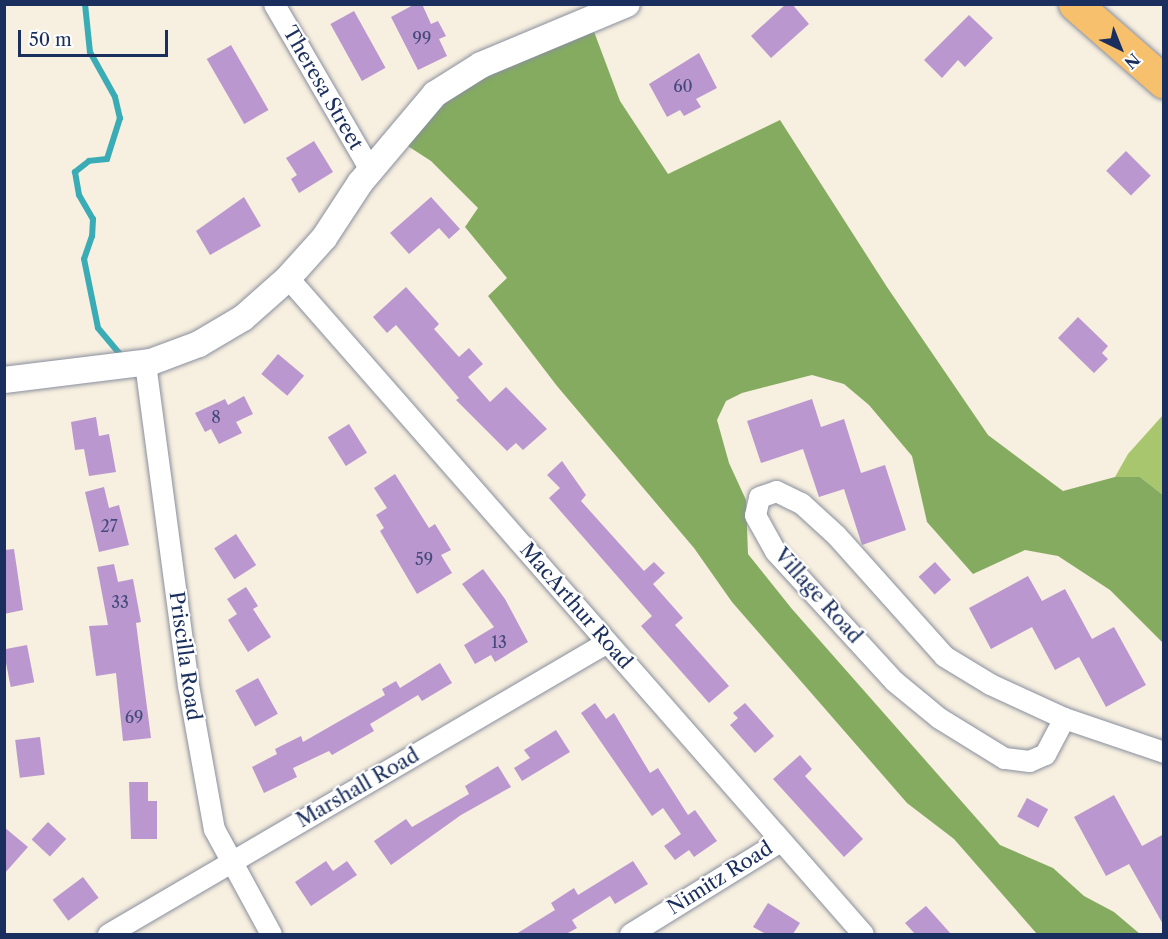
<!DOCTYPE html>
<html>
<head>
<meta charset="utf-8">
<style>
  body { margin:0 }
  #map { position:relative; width:1168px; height:939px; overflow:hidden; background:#f7efdf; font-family:"Libre Caslon Text",serif }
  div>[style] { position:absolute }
  .green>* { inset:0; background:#a7c66e }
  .forest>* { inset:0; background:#85ab61 }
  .stream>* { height:6px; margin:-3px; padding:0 3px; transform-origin:3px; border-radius:3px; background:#3aacb5 }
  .building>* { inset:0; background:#bb97cf; transform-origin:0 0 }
  .roads { filter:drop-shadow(0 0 2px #898f9e) drop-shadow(0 0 2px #898f9e) }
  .minor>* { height:21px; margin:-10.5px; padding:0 10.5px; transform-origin:10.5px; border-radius:10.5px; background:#fff }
  .tertiary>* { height:26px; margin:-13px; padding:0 13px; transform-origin:13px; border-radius:13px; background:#fff }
  .primary>* { height:33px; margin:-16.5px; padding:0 16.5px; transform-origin:16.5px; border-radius:16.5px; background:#f7c06c }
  span { translate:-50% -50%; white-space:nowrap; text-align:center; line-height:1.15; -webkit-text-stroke:4.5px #fff; paint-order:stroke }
  .number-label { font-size:16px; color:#43497a }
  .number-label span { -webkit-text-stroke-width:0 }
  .street-label { font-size:20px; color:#1b2f5e }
  .frame { position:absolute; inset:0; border:6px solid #1b2f5e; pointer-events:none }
  .north { position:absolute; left:1090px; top:18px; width:60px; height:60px; -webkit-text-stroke:4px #fff; paint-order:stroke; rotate:137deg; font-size:16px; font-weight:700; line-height:24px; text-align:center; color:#1b2f5e }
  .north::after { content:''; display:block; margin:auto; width:21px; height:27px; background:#1b2f5e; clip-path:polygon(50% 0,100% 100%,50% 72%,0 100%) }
  .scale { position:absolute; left:18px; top:30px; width:150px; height:27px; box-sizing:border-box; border:3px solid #1b2f5e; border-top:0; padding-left:8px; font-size:18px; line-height:21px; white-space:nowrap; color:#1b2f5e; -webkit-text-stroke:4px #fff; paint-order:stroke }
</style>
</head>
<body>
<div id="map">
  <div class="green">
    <div style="clip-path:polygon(1163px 415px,1163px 495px,1140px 477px,1115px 477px,1128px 454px)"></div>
  </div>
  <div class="forest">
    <div style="clip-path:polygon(590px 21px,620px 101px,668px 174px,780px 120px,887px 287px,988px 435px,1063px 491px,1115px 477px,1140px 477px,1163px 495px,1163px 643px,1110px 590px,1058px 556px,1025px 550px,973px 574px,927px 522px,912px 456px,869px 405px,844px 384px,812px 375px,742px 393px,726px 401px,717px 420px,729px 463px,746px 500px,748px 554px,792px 609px,1000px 845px,1053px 868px,1084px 896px,1114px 912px,1140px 934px,1037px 934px,954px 839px,907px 803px,732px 602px,694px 548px,557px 386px,488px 296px,507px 278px,465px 227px,478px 208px,431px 161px,400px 141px,443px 90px)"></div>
  </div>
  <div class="stream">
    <div style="left:85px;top:4px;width:48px;rotate:84.1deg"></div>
    <div style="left:90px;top:52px;width:51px;rotate:60.9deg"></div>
    <div style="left:115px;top:97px;width:22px;rotate:77deg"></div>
    <div style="left:120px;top:118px;width:43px;rotate:107.6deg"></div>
    <div style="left:107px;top:159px;width:18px;rotate:174deg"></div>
    <div style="left:89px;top:161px;width:18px;rotate:142deg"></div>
    <div style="left:75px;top:172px;width:23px;rotate:80deg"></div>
    <div style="left:79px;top:195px;width:28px;rotate:60deg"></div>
    <div style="left:93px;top:219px;width:17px;rotate:93deg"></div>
    <div style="left:92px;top:236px;width:24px;rotate:109deg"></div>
    <div style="left:84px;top:259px;width:70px;rotate:78.5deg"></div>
    <div style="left:98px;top:328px;width:34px;rotate:50deg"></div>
  </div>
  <div class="building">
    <div style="clip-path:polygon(415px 4px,422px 4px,431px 24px,438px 21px,446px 36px,439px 39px,447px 56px,418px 70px,391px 17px)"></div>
    <div style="clip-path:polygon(786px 4px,792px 4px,809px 24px,771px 58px,751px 36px)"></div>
    <div style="left:354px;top:11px;width:65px;height:27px;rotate:61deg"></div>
    <div style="clip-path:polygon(969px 15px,993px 38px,965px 67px,958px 60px,942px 78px,924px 60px)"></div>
    <div style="left:231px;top:45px;width:75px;height:28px;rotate:60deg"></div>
    <div style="clip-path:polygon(699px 53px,717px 88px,696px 99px,701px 107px,684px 116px,680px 110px,667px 117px,649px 84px)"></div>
    <div style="clip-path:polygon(314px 141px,333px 172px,299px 193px,291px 179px,297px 175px,286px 158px)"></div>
    <div style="left:1126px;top:151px;width:35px;height:28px;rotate:45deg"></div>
    <div style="clip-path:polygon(244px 197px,261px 226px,210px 255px,196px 231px)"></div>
    <div style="clip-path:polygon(431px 197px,460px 229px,449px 239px,439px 228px,409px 254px,390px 233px)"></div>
    <div style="clip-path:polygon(406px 287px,439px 324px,434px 329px,459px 357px,469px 348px,483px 364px,468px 377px,490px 402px,506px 387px,547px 429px,523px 450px,516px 443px,507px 451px,456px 400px,459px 398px,396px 325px,387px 333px,373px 317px)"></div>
    <div style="clip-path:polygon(1078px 317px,1108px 346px,1102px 353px,1108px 359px,1094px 373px,1058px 338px)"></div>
    <div style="left:278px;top:354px;width:34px;height:26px;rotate:40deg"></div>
    <div style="clip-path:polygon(244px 396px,253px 414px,236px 422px,242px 433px,219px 444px,211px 429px,205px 432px,195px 413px,225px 399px,228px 405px)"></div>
    <div style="clip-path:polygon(812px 399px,821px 427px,844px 419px,861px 473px,885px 465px,906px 530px,862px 545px,844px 489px,819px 497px,803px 449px,761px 463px,747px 421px)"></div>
    <div style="clip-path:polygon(96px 417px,99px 436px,109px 434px,116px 472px,89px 476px,84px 449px,75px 450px,71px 422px)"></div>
    <div style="left:349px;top:424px;width:34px;height:25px;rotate:58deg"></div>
    <div style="clip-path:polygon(562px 461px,586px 495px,581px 501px,644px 571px,654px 562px,665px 573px,653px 584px,683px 618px,675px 625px,729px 686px,709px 703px,641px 626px,652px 616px,549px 498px,560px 488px,547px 475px)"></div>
    <div style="clip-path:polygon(395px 474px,429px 528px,435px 524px,451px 550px,441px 555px,452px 573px,417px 594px,380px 531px,384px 528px,376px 515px,387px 508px,374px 488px)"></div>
    <div style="clip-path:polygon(104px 487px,109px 508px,119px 505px,129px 545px,99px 552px,85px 492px)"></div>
    <div style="left:236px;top:534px;width:37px;height:26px;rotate:57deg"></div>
    <div style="clip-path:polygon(14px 549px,23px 610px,4px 614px,4px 550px)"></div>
    <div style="left:935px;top:562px;width:24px;height:22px;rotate:48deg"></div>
    <div style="clip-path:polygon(114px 564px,118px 582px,133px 579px,141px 622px,136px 623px,151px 738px,123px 741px,116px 673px,96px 676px,89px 626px,108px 625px,97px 567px)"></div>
    <div style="clip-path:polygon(483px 569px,505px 599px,528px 642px,495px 662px,491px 655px,475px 664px,464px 645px,494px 627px,462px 584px)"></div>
    <div style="clip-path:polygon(1028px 576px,1042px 601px,1065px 589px,1092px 639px,1114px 627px,1146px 685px,1106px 707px,1079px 657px,1055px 670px,1032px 627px,991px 649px,969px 608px)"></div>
    <div style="clip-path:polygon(246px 587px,258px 606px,253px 609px,271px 637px,248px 652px,228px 620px,237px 614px,227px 599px)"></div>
    <div style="left:27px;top:645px;width:38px;height:24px;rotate:79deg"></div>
    <div style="clip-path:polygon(440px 663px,452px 683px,422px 701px,418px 695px,370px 724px,374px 731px,332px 755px,329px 751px,293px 768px,297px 777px,264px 793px,252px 767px,277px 754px,275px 749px,301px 736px,303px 742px,385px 695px,382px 689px,396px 681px,400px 688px)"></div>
    <div style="left:258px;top:678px;width:41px;height:26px;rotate:61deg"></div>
    <div style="clip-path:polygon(595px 703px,606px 719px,614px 713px,650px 773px,658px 768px,688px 815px,695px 810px,717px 841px,694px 857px,689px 850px,675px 860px,664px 846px,681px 834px,663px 808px,652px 816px,581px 713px)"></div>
    <div style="clip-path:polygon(745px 703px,774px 736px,755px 753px,730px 725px,738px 718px,733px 713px)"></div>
    <div style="clip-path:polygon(556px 730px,570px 752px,522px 781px,514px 768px,530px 758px,524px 750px)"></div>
    <div style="left:40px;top:737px;width:38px;height:25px;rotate:83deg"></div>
    <div style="clip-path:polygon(800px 755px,812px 769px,805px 776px,863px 839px,844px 857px,773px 779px)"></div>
    <div style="clip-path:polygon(498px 766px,511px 787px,461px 815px,391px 865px,374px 841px,406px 819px,412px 827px,469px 794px,465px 786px)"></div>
    <div style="clip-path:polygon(129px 782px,148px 782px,148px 801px,157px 801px,157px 839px,131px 839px)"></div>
    <div style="clip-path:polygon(1114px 795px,1142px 846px,1164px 834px,1164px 926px,1129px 864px,1106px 876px,1074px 817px)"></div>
    <div style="left:1027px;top:798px;width:24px;height:21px;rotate:28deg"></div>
    <div style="left:48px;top:822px;width:25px;height:24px;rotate:43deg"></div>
    <div style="clip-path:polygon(4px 827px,28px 847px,4px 874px)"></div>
    <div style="clip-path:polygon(326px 861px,333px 871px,347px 861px,357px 875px,311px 906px,295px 882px)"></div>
    <div style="clip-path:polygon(633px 861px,648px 884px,615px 904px,610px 896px,572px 920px,577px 928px,566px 934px,516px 934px,555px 910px,551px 903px,574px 888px,578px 895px)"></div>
    <div style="left:83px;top:877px;width:26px;height:38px;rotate:53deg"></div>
    <div style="clip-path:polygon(768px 903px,800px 923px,793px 934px,766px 934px,753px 927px)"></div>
    <div style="clip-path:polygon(926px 906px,951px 934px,915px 934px,905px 923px)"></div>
  </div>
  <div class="roads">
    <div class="minor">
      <div style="left:274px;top:4px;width:193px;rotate:59.9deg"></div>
      <div style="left:288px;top:278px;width:872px;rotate:48.76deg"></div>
      <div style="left:145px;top:363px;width:325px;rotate:82.4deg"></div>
      <div style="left:188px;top:685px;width:146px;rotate:79.8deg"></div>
      <div style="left:214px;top:829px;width:119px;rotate:61.5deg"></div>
      <div style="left:776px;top:491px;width:28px;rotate:26deg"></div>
      <div style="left:801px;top:503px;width:47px;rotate:42.4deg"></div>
      <div style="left:836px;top:535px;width:162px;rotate:48.2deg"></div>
      <div style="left:944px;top:656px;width:54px;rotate:31.3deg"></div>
      <div style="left:990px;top:684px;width:81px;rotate:24.7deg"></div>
      <div style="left:1064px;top:718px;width:41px;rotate:117.8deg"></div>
      <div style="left:1045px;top:754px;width:17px;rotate:156deg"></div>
      <div style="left:1029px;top:761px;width:25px;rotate:-173deg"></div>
      <div style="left:1004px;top:758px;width:76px;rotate:-148.4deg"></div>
      <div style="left:939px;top:718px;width:58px;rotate:-140.6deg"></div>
      <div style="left:894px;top:681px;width:176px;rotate:-132.5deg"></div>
      <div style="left:775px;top:551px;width:41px;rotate:-119.1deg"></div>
      <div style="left:755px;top:515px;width:18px;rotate:-77deg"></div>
      <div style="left:759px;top:497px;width:18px;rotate:-19deg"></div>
      <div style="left:1064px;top:718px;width:106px;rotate:18.8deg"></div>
      <div style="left:108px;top:934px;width:578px;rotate:-30.33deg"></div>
      <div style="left:630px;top:934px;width:176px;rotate:-31.8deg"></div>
    </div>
    <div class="tertiary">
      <div style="left:4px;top:380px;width:148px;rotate:-7deg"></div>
      <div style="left:151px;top:362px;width:51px;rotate:-20.6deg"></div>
      <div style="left:199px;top:344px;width:51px;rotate:-30.6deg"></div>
      <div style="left:243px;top:318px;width:60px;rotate:-41.6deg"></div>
      <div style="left:288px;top:278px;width:54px;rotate:-48deg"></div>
      <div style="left:324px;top:238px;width:66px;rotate:-56.8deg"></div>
      <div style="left:360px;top:183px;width:116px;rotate:-49.9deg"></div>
      <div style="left:435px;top:94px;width:54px;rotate:-32.2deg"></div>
      <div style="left:481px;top:65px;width:158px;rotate:-22.7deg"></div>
    </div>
    <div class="primary">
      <div style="left:1075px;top:4px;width:118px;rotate:41.2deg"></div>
    </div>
  </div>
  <div class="number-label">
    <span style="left:422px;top:38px">99</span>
    <span style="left:683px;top:86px">60</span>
    <span style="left:216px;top:417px">8</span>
    <span style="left:109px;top:526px">27</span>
    <span style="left:424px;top:559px">59</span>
    <span style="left:120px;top:602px">33</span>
    <span style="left:499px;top:642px">13</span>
    <span style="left:134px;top:717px">69</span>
  </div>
  <div class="street-label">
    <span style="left:323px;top:88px;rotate:60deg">Theresa Street</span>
    <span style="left:818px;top:596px;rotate:48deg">Village Road</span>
    <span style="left:576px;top:606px;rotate:49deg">MacArthur Road</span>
    <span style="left:185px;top:656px;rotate:82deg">Priscilla Road</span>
    <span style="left:358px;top:788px;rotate:-30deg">Marshall Road</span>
    <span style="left:720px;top:878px;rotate:-32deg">Nimitz Road</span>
  </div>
  <div class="frame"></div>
  <div class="north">N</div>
  <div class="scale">50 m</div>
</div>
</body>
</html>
